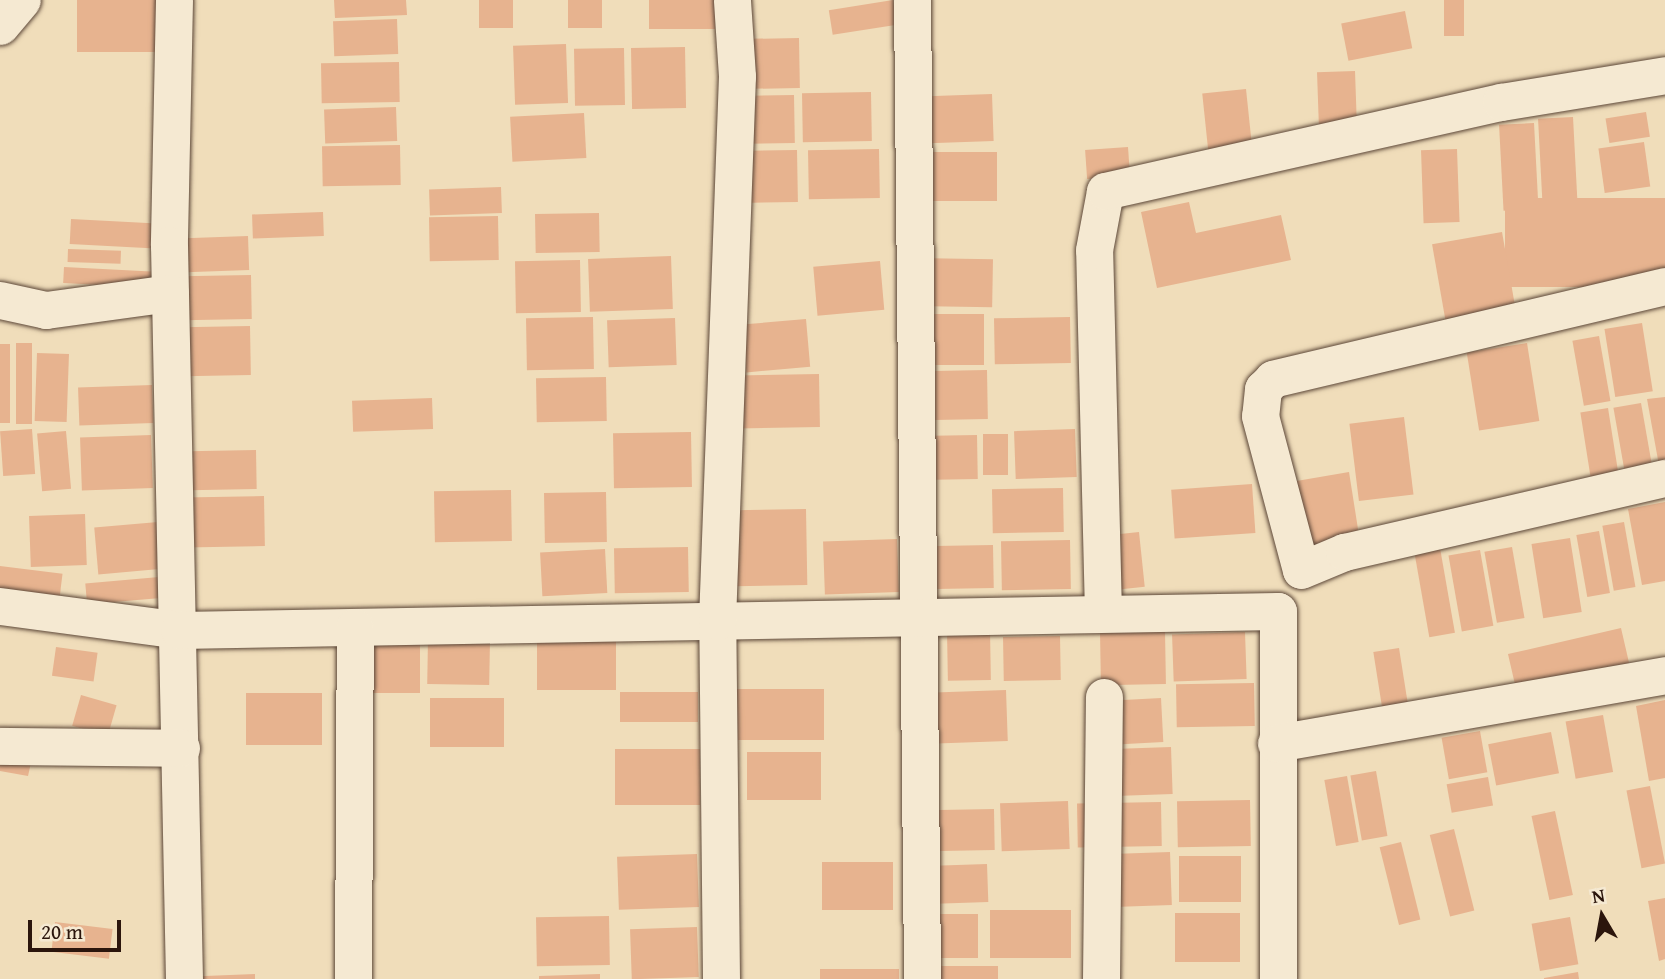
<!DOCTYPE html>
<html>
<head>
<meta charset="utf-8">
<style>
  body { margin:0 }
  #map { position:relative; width:1665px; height:979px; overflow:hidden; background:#f0ddba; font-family:"Gentium Book Plus",serif }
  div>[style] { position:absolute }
  .building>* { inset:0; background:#e7b38f; transform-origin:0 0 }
  .roads { filter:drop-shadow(0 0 2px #5c4738) drop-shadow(0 0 2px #5c4738) }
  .street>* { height:37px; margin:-18.5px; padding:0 18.5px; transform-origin:18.5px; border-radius:18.5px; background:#f5e9d2 }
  span { translate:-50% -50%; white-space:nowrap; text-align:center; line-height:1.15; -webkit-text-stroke:5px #f5e9d2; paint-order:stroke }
  .north { position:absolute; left:1567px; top:881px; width:70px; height:70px; -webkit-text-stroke:5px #f5e9d2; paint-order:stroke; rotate:350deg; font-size:19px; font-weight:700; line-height:28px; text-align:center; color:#2b150c }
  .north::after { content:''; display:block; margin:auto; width:24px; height:32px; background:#2b150c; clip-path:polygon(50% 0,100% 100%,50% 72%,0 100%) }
  .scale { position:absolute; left:28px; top:920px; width:93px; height:32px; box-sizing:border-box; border:4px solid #2b150c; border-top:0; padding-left:9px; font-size:21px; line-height:24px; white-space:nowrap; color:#2b150c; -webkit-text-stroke:5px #f5e9d2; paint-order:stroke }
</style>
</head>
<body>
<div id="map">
  <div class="building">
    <div style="left:77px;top:0;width:79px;height:52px"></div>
    <div style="clip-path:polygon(334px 0,406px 0,407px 15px,335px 18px)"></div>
    <div style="left:479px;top:0;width:34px;height:28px"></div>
    <div style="left:568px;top:0;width:34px;height:28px"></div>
    <div style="left:649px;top:0;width:66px;height:29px"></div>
    <div style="left:893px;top:0;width:25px;height:65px;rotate:81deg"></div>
    <div style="left:1444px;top:0;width:20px;height:36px"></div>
    <div style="left:1405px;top:11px;width:38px;height:65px;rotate:79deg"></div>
    <div style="left:397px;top:19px;width:35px;height:64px;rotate:88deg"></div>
    <div style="left:799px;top:38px;width:50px;height:64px;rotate:89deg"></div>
    <div style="left:566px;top:44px;width:59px;height:53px;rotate:88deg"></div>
    <div style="left:685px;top:47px;width:61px;height:54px;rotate:89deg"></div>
    <div style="left:624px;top:48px;width:57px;height:50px;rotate:89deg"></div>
    <div style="left:399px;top:62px;width:40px;height:78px;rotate:89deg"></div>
    <div style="left:1355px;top:71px;width:69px;height:38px;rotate:88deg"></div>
    <div style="left:1246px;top:89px;width:81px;height:44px;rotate:84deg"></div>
    <div style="left:871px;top:92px;width:49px;height:69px;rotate:89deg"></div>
    <div style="left:992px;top:94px;width:47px;height:79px;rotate:88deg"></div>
    <div style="left:794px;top:95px;width:48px;height:61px;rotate:89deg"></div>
    <div style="left:396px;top:107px;width:34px;height:72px;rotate:88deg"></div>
    <div style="left:1646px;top:112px;width:25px;height:41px;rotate:81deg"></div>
    <div style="left:584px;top:113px;width:45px;height:74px;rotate:87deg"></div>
    <div style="left:1573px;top:117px;width:86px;height:35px;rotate:87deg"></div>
    <div style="left:1534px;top:123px;width:86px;height:35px;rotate:87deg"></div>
    <div style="left:1644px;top:142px;width:45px;height:46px;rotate:82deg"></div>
    <div style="left:400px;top:145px;width:40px;height:78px;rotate:89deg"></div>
    <div style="left:1128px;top:147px;width:29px;height:43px;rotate:86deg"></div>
    <div style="left:879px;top:149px;width:49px;height:71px;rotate:89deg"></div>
    <div style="left:1457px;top:149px;width:73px;height:36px;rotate:88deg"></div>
    <div style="left:797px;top:150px;width:52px;height:71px;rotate:89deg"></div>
    <div style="left:917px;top:152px;width:80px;height:49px"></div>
    <div style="left:501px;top:187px;width:26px;height:72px;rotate:88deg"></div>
    <div style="left:1665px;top:198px;width:89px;height:160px;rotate:90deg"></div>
    <div style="clip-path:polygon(1189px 202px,1196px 233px,1281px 215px,1291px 260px,1157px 288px,1141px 212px)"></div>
    <div style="left:323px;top:212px;width:24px;height:71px;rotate:88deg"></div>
    <div style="left:599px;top:213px;width:39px;height:64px;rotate:89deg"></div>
    <div style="left:498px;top:216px;width:44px;height:69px;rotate:89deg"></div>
    <div style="left:71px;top:219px;width:81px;height:25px;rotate:3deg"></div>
    <div style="left:1502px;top:232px;width:89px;height:71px;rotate:80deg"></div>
    <div style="left:248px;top:236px;width:34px;height:70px;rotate:88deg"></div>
    <div style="left:68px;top:249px;width:53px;height:13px;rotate:2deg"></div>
    <div style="left:671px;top:256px;width:53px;height:83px;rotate:88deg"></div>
    <div style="left:915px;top:258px;width:78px;height:48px;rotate:1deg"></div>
    <div style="left:580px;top:260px;width:52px;height:65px;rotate:89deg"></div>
    <div style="left:880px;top:261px;width:49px;height:67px;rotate:85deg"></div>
    <div style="left:64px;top:267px;width:87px;height:16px;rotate:3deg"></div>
    <div style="left:251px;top:275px;width:44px;height:69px;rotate:89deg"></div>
    <div style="left:984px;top:314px;width:51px;height:77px;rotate:90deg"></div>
    <div style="left:593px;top:317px;width:52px;height:67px;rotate:89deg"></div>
    <div style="left:1070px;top:317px;width:46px;height:76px;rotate:89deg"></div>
    <div style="left:675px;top:318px;width:47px;height:68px;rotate:88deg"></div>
    <div style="left:806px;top:319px;width:48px;height:64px;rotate:85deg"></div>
    <div style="left:1642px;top:323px;width:69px;height:38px;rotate:81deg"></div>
    <div style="left:250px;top:326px;width:49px;height:67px;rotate:89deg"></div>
    <div style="left:1599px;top:336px;width:66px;height:27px;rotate:80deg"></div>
    <div style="left:32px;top:343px;width:81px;height:16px;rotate:90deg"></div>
    <div style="left:1527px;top:343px;width:79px;height:61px;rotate:81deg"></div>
    <div style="left:0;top:344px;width:10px;height:79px"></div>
    <div style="left:37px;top:353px;width:32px;height:68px;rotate:2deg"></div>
    <div style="left:987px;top:370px;width:49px;height:80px;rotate:89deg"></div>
    <div style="left:819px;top:374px;width:53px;height:82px;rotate:89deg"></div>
    <div style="left:606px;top:377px;width:44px;height:70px;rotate:89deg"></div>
    <div style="left:152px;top:385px;width:38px;height:74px;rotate:88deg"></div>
    <div style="clip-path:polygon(1665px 397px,1665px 470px,1660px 471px,1647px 399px)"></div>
    <div style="left:432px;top:398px;width:31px;height:80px;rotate:88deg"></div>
    <div style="left:1641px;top:403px;width:73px;height:28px;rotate:80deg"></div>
    <div style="left:1608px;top:408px;width:80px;height:28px;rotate:81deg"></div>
    <div style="left:1404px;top:417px;width:78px;height:55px;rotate:83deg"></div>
    <div style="left:32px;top:429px;width:45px;height:32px;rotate:86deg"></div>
    <div style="left:1075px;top:429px;width:48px;height:61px;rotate:88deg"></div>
    <div style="left:66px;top:431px;width:58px;height:29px;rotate:85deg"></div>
    <div style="left:691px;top:432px;width:55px;height:78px;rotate:89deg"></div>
    <div style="left:983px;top:434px;width:25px;height:41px"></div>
    <div style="left:151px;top:435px;width:53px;height:71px;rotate:88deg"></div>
    <div style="left:977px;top:435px;width:44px;height:58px;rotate:89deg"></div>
    <div style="left:256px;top:450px;width:39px;height:67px;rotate:89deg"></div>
    <div style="clip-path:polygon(1349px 472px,1361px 548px,1303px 557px,1279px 484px)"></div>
    <div style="left:1252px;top:484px;width:49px;height:81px;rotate:86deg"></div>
    <div style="left:1063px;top:488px;width:44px;height:71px;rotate:89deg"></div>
    <div style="left:511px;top:490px;width:51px;height:77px;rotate:89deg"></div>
    <div style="left:606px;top:492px;width:50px;height:62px;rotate:89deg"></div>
    <div style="left:264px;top:496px;width:50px;height:80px;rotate:89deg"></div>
    <div style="clip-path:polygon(1665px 502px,1665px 581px,1642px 585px,1628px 509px)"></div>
    <div style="left:806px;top:509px;width:76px;height:72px;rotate:89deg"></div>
    <div style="left:85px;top:514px;width:51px;height:56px;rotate:88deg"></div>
    <div style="left:158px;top:522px;width:47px;height:64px;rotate:85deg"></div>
    <div style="left:1624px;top:522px;width:66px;height:22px;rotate:80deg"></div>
    <div style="left:1599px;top:531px;width:63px;height:23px;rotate:80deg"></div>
    <div style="left:1139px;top:532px;width:55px;height:38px;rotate:84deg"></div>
    <div style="left:1570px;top:538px;width:75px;height:39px;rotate:81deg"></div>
    <div style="left:897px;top:539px;width:53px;height:74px;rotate:88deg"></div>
    <div style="left:1070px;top:540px;width:49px;height:69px;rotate:89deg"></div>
    <div style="left:993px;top:545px;width:43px;height:72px;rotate:89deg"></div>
    <div style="left:688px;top:547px;width:45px;height:74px;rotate:89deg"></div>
    <div style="left:1512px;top:547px;width:72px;height:28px;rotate:80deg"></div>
    <div style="left:1440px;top:548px;width:86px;height:26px;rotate:80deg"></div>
    <div style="left:605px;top:549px;width:44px;height:65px;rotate:87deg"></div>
    <div style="left:1480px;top:550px;width:77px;height:32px;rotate:80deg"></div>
    <div style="left:0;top:566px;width:63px;height:35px;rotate:7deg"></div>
    <div style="left:159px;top:577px;width:21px;height:74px;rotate:85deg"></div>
    <div style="left:1621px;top:628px;width:49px;height:116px;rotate:77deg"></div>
    <div style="left:990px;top:630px;width:50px;height:43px;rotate:89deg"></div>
    <div style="left:1165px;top:631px;width:53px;height:65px;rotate:89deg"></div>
    <div style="left:1245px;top:632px;width:47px;height:73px;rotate:88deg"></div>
    <div style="left:1060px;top:636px;width:44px;height:57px;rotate:89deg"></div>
    <div style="left:537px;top:637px;width:79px;height:53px"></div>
    <div style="left:428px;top:639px;width:62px;height:45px;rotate:1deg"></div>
    <div style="left:420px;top:641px;width:52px;height:61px;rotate:90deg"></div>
    <div style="left:56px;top:647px;width:42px;height:29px;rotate:8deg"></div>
    <div style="left:1399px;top:648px;width:81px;height:26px;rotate:81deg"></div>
    <div style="left:1254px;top:683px;width:43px;height:78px;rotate:89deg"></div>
    <div style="left:737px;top:689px;width:87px;height:51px"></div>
    <div style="left:1006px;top:690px;width:51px;height:78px;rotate:88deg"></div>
    <div style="left:620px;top:692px;width:78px;height:30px"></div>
    <div style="left:322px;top:693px;width:52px;height:76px;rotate:90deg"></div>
    <div style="left:81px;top:695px;width:37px;height:32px;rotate:16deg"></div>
    <div style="left:430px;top:698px;width:74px;height:49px"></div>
    <div style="left:1161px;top:698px;width:44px;height:61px;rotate:87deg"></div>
    <div style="clip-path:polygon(1665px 700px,1665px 778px,1649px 781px,1636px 706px)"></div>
    <div style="left:1603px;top:715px;width:58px;height:38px;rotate:80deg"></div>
    <div style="left:1480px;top:731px;width:42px;height:39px;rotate:80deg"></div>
    <div style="left:1551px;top:732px;width:42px;height:64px;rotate:79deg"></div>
    <div style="clip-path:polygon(0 743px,34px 749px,28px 776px,0 771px)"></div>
    <div style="left:1171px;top:747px;width:47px;height:72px;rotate:88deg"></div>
    <div style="left:615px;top:749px;width:85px;height:56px"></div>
    <div style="left:747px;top:752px;width:74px;height:48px"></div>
    <div style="left:1376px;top:771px;width:66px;height:26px;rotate:80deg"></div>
    <div style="left:1347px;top:776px;width:67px;height:23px;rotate:80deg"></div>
    <div style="left:1488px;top:777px;width:29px;height:42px;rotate:80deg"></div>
    <div style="left:1650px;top:786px;width:79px;height:24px;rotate:79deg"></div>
    <div style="left:1250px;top:800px;width:46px;height:73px;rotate:89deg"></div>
    <div style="left:1068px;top:801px;width:48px;height:68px;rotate:88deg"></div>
    <div style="left:1161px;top:802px;width:44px;height:84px;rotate:89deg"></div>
    <div style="left:994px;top:809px;width:41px;height:68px;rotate:89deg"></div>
    <div style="left:1555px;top:811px;width:86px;height:24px;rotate:78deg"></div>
    <div style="left:1454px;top:829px;width:84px;height:25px;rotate:76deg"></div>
    <div style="left:1401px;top:842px;width:80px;height:22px;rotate:76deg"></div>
    <div style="left:1170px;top:852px;width:53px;height:80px;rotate:88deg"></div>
    <div style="left:697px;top:854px;width:53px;height:80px;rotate:88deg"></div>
    <div style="left:1179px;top:856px;width:62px;height:46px"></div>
    <div style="left:822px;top:862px;width:71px;height:48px"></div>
    <div style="left:987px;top:864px;width:38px;height:60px;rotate:88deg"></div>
    <div style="clip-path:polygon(1665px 898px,1665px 959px,1659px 961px,1648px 901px)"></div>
    <div style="left:990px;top:910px;width:81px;height:48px"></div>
    <div style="left:1175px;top:913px;width:65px;height:49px"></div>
    <div style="left:915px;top:914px;width:63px;height:44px"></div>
    <div style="left:609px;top:916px;width:49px;height:73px;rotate:89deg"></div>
    <div style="left:1570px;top:917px;width:48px;height:39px;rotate:80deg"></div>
    <div style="left:55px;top:922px;width:58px;height:30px;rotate:7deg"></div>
    <div style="left:697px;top:927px;width:50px;height:67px;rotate:88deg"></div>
    <div style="left:915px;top:966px;width:83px;height:13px"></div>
    <div style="left:820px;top:969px;width:79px;height:10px"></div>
    <div style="clip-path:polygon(1578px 972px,1579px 979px,1544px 979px,1544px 978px)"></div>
    <div style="clip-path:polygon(255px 974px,255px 979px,180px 979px,180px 977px)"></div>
    <div style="clip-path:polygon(600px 974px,600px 979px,539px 979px,539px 976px)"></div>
  </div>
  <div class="roads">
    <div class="street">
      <div style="left:174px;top:0;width:245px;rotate:91.2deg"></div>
      <div style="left:169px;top:245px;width:734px;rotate:88.83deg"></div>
      <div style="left:912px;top:0;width:979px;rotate:89.41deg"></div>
      <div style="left:0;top:26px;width:34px;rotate:-50deg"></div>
      <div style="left:1665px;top:286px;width:403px;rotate:166.7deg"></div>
      <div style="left:1273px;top:379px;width:14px;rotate:135deg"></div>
      <div style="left:1263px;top:389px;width:27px;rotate:96deg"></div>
      <div style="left:1260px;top:416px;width:159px;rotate:75.1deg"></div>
      <div style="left:1301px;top:570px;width:47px;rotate:-22.7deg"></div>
      <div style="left:1344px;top:552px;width:329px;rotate:-13deg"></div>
      <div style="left:0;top:300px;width:47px;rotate:12.3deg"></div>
      <div style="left:46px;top:310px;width:125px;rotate:-7.8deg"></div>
      <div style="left:0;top:606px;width:181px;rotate:7.6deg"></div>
      <div style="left:179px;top:630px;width:1099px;rotate:-0.99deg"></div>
      <div style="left:1278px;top:611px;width:368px;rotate:90deg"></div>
      <div style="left:1103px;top:613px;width:363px;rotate:-91.4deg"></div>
      <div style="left:1094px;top:250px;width:60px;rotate:-79.4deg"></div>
      <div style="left:1105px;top:191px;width:406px;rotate:-12.7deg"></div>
      <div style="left:1501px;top:102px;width:166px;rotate:-9.3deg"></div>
      <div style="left:1276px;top:743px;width:395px;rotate:-9.9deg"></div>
      <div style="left:0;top:746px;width:181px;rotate:0.6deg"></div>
      <div style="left:353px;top:979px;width:352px;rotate:-89.7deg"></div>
      <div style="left:721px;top:979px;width:358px;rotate:-90.6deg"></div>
      <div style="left:717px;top:621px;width:545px;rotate:-87.9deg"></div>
      <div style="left:737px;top:76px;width:76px;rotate:-93.8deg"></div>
      <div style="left:1101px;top:979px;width:282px;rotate:-89.4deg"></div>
    </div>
  </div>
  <div class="north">N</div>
  <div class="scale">20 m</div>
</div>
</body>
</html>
